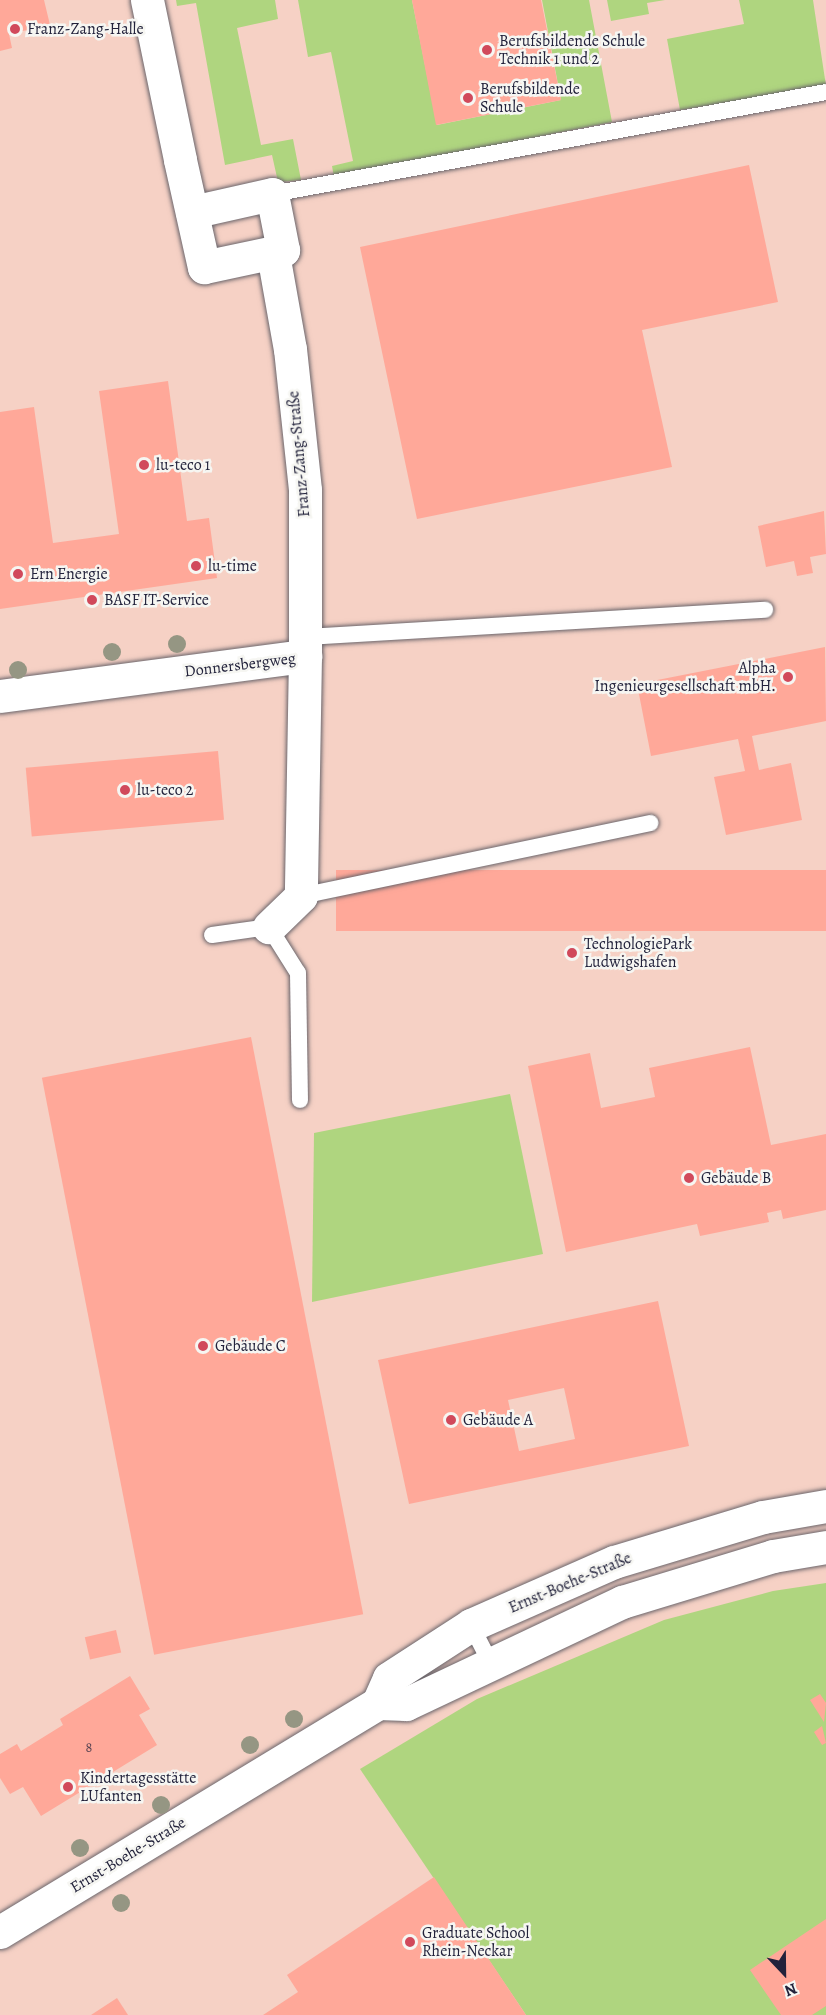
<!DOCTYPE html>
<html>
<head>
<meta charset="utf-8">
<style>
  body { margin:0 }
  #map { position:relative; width:826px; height:2015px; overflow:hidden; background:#efe1c3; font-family:Alegreya,serif }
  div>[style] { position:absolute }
  .built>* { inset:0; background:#f6d1c5 }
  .green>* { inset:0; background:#afd57f }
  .building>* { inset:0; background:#ffa899; transform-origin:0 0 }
  .roads { filter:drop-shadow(0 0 2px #6a656b) drop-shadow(0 0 2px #6a656b) }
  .service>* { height:16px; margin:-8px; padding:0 8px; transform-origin:8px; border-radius:8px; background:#fff }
  .minor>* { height:33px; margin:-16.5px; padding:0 16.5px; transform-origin:16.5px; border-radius:16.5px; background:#fff }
  .trees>* { width:18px; height:18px; margin:-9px; border-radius:50%; background:#959683 }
  .dots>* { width:16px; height:16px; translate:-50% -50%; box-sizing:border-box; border:3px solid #f6f6f2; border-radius:50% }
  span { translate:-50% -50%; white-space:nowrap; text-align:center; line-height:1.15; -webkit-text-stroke:5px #f6f6f2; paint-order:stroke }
  .number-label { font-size:14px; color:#594452 }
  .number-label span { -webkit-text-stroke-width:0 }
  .poi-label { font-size:16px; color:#22223b }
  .left { translate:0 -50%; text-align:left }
  .right { translate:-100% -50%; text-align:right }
  .street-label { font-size:16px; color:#22223b }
  .north { position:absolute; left:754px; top:1943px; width:60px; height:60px; -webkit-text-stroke:4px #f6f6f2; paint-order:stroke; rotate:158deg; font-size:16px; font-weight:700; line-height:24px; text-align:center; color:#22223b }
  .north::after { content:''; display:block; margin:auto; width:21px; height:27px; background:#22223b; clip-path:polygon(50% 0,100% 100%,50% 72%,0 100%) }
</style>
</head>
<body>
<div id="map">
  <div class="built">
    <div style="clip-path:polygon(0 0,826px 0,826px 1583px,774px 1592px,826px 2015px,0 2015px)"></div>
  </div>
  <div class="green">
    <div style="clip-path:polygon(176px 0,275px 0,278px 19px,237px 28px,261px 145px,293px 139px,301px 180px,278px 182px,272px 155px,225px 165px,196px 3px,177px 6px)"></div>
    <div style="clip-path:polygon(298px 0,412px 0,437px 125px,561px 100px,542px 0,589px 0,612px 122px,334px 177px,332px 166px,353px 161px,331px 52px,308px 57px)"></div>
    <div style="clip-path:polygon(607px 0,665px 0,647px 3px,649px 14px,611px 21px)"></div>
    <div style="clip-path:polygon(739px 0,813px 0,826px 86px,680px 110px,667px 39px,744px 24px)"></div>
    <div style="clip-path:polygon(510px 1094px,543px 1254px,312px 1302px,314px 1133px)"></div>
    <div style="clip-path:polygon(826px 1583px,826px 2015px,526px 2015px,360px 1769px,477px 1699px,664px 1620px,773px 1591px)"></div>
  </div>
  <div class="building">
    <div style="clip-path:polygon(0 0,44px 0,50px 25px,9px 34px,12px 48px,0 51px)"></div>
    <div style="clip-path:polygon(412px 0,541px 0,561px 100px,436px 125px)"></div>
    <div style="clip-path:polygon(749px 165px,778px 302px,642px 330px,672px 467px,417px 519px,360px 247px)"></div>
    <div style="clip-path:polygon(168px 381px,187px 521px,209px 518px,217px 578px,0 609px,0 412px,34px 407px,53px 543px,119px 534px,99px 391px)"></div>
    <div style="clip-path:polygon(824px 511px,826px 554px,810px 557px,813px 573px,797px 576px,794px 561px,766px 567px,758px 526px)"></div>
    <div style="clip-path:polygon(825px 647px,826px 721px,752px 736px,759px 770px,791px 763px,802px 820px,726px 835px,714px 777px,745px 771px,738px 739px,651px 756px,637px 684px)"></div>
    <div style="left:218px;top:751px;width:69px;height:193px;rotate:85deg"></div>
    <div style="left:826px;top:870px;width:61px;height:490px;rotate:90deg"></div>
    <div style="left:251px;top:1037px;width:588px;height:213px;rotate:79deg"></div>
    <div style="clip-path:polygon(750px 1047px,771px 1145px,826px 1134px,826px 1210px,783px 1219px,781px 1210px,767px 1213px,769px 1222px,700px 1236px,697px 1224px,566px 1252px,528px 1066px,590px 1053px,601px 1108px,655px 1097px,649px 1068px)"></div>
    <div style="clip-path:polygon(evenodd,658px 1301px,689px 1446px,409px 1504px,378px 1360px,658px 1301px,564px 1388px,575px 1439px,519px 1451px,508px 1400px,564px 1388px)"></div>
    <div style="left:116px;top:1630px;width:23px;height:32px;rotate:77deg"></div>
    <div style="clip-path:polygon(130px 1676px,150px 1709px,139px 1715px,157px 1745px,41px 1816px,23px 1787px,10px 1794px,0 1778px,0 1754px,17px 1744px,21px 1751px,63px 1725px,60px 1719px)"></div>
    <div style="clip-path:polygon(820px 1694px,826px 1703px,824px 1722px,810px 1700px)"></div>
    <div style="clip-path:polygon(822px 1726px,826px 1743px,822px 1745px,814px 1732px)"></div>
    <div style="clip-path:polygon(434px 1877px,526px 2015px,263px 2015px,298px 1992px,287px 1975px)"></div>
    <div style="clip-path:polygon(826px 1919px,826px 2006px,812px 2015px,781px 2015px,750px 1970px)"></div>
    <div style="clip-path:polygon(117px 1998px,128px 2015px,91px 2015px)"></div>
  </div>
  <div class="roads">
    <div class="service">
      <div style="left:272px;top:194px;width:563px;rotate:-10.43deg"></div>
      <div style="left:306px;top:637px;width:460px;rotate:-3.4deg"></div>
      <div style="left:301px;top:896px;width:357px;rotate:-11.8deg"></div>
      <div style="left:212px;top:935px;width:58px;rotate:-8deg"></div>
      <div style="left:269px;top:927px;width:54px;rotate:57.8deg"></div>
      <div style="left:298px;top:973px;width:127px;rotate:89.1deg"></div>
      <div style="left:471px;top:1625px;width:42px;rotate:62.8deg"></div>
    </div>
    <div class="minor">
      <div style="left:147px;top:0;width:163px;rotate:78.3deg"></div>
      <div style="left:180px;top:160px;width:110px;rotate:77.4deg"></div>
      <div style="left:204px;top:267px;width:81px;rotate:-12.1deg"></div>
      <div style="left:283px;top:250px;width:57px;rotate:-101.1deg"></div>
      <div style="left:272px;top:194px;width:82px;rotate:167.3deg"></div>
      <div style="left:273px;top:254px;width:97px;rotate:79.9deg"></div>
      <div style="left:290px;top:349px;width:142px;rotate:83.9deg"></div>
      <div style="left:305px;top:490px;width:166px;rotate:90deg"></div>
      <div style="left:0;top:696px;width:308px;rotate:-7.5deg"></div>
      <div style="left:305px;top:656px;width:240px;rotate:91deg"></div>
      <div style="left:301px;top:896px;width:45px;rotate:135.9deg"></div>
      <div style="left:378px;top:1703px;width:27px;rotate:-66deg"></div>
      <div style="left:389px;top:1678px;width:98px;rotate:-32.9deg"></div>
      <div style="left:471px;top:1625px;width:156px;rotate:-23.8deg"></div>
      <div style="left:614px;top:1562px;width:156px;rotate:-16.8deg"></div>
      <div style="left:763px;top:1517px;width:64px;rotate:-9.9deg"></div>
      <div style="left:0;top:1932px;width:442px;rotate:-31.2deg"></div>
      <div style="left:378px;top:1703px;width:28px;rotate:2deg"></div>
      <div style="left:406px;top:1704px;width:239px;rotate:-25.3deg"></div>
      <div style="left:622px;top:1602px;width:158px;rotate:-16.9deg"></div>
      <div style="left:773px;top:1556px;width:54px;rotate:-9.6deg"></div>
    </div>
  </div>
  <div class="trees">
    <div style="left:177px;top:644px"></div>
    <div style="left:112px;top:652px"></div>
    <div style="left:18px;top:670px"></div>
    <div style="left:294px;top:1719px"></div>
    <div style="left:250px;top:1745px"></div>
    <div style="left:161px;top:1805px"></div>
    <div style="left:80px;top:1848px"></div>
    <div style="left:121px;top:1903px"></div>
  </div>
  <div class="dots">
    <div style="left:15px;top:29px;background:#d1495b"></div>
    <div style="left:487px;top:50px;background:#d1495b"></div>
    <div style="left:468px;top:98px;background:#d1495b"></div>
    <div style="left:144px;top:465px;background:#d1495b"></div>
    <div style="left:196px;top:566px;background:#d1495b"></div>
    <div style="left:18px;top:574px;background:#d1495b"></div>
    <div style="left:92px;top:600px;background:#d1495b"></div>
    <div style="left:788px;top:677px;background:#d1495b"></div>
    <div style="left:125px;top:790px;background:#d1495b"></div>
    <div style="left:572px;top:953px;background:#d1495b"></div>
    <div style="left:689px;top:1178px;background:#d1495b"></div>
    <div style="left:203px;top:1346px;background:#d1495b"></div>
    <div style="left:451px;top:1420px;background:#d1495b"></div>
    <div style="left:68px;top:1787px;background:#d1495b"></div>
    <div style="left:410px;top:1942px;background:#d1495b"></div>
  </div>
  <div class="number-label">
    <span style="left:89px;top:1748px">8</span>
  </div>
  <div class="poi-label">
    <span class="left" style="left:27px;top:29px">Franz-Zang-Halle</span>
    <span class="left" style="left:499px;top:50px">Berufsbildende Schule<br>Technik 1 und 2</span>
    <span class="left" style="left:480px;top:98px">Berufsbildende<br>Schule</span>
    <span class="left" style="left:156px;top:465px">lu-teco 1</span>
    <span class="left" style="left:208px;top:566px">lu-time</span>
    <span class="left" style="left:30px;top:574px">Ern Energie</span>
    <span class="left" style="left:104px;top:600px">BASF IT-Service</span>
    <span class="right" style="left:776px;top:677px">Alpha<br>Ingenieurgesellschaft mbH.</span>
    <span class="left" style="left:137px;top:790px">lu-teco 2</span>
    <span class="left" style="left:584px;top:953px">TechnologiePark<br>Ludwigshafen</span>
    <span class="left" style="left:701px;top:1178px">Gebäude B</span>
    <span class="left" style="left:215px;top:1346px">Gebäude C</span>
    <span class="left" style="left:463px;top:1420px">Gebäude A</span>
    <span class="left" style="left:80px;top:1787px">Kindertagesstätte<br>LUfanten</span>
    <span class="left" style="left:422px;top:1942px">Graduate School<br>Rhein-Neckar</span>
  </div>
  <div class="street-label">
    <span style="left:299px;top:454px;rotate:-95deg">Franz-Zang-Straße</span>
    <span style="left:240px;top:665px;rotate:-7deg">Donnersbergweg</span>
    <span style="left:570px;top:1583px;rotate:-23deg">Ernst-Boehe-Straße</span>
    <span style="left:128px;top:1855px;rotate:-31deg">Ernst-Boehe-Straße</span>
  </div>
  <div class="north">N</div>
</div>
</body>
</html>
